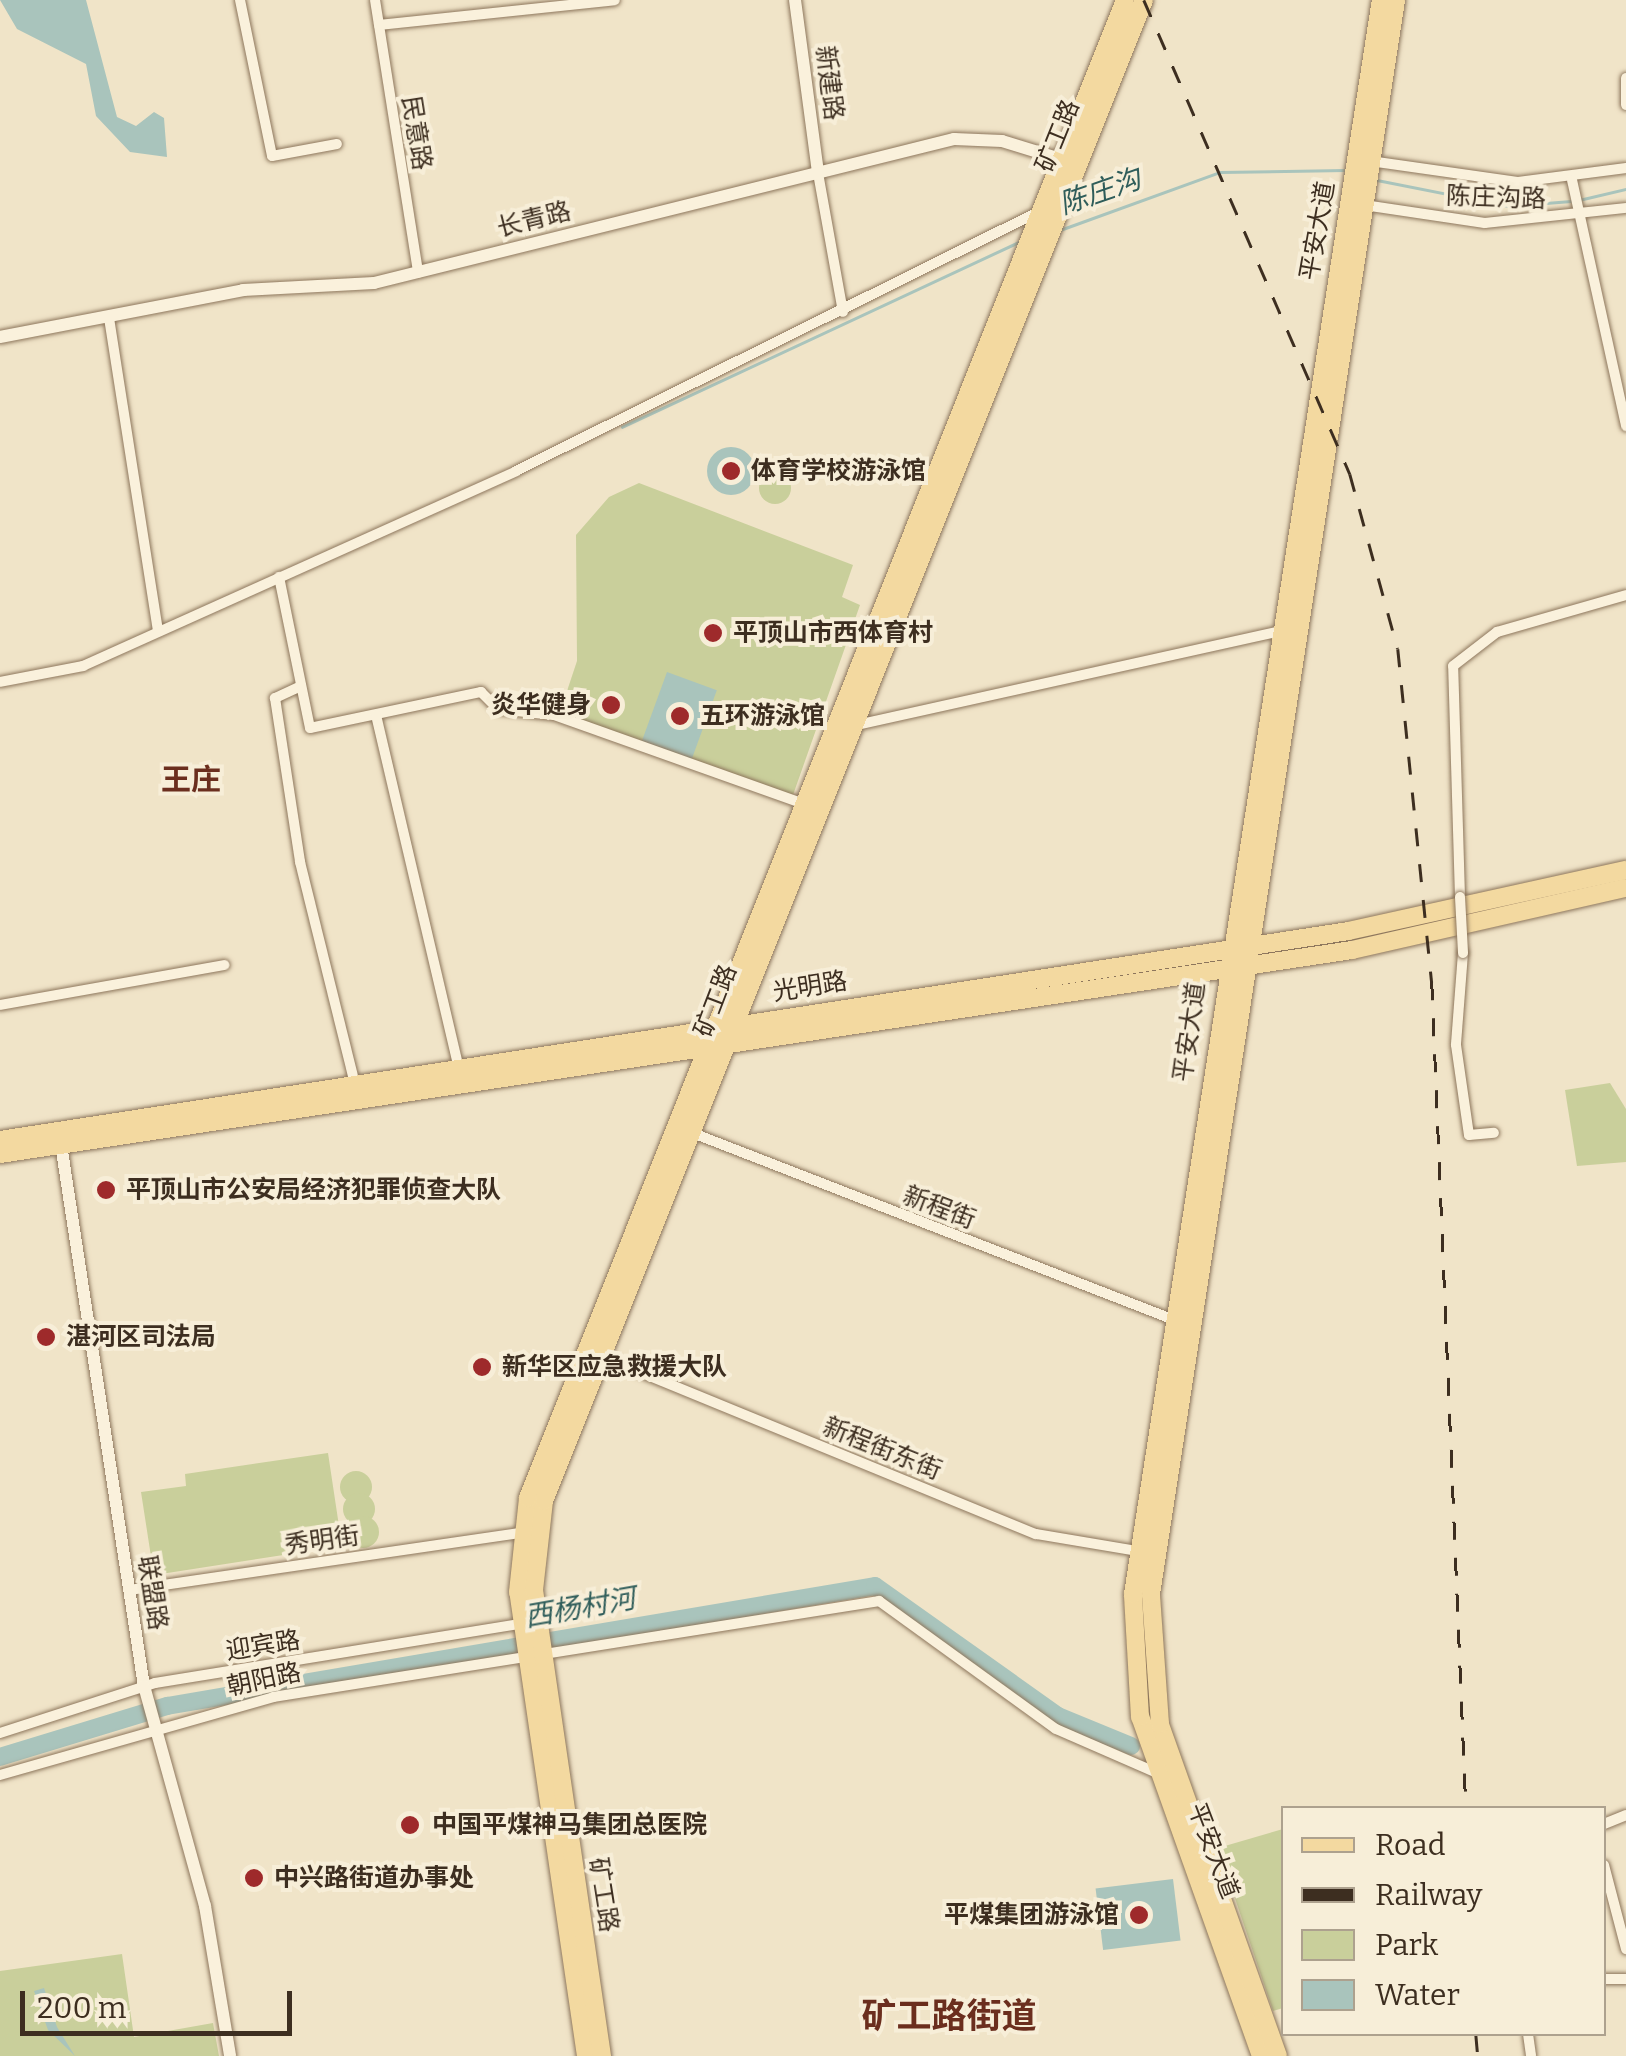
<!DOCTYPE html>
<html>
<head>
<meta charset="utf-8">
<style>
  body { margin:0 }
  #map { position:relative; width:1626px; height:2056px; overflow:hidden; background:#f0e4c8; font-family:Bitter,"Noto Sans SC",serif }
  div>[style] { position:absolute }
  .green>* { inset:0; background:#c9cf9b }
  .round { border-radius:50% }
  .water>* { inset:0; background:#a9c4bc; transform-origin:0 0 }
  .stream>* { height:2.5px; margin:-1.25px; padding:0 1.25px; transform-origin:1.25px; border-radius:1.25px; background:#a9c4bc }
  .river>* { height:18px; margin:-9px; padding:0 9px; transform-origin:9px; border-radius:9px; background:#a9c4bc }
  .roads { filter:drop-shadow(0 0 2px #8d765c) drop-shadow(0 0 2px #8d765c) }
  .minor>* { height:10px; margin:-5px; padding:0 5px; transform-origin:5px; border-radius:5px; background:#faf1dc }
  .tertiary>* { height:12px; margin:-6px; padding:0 6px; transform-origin:6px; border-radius:6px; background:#faf1dc }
  .primary>* { height:18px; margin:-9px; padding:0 9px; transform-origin:9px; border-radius:9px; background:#f3d9a0 }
  .rail>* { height:2.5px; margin-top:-1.25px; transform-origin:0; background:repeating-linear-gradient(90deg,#3d2e20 0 18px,transparent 0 36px) }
  .bridges { filter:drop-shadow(0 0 2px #8d765c) drop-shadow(0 0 2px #8d765c) }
  .minor-bridge>* { height:10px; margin:-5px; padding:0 5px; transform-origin:5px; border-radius:5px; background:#faf1dc }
  .dots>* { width:28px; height:28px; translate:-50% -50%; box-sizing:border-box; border:5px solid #f7eed8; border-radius:50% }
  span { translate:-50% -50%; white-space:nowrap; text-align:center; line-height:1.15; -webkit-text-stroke:8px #f7eed8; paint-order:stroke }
  .street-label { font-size:25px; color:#3d2e20 }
  .poi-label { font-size:25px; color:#3d2e20; font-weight:700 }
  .left { translate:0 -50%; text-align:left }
  .right { translate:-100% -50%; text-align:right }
  .water-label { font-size:28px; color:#2f5d5a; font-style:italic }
  .quarter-label { font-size:30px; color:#6b2e1e; font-weight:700 }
  .district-label { font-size:35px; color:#6b2e1e; font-weight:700 }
  .legend { position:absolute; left:1281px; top:1806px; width:325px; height:230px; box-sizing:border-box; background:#f7eed8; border:2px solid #ada18e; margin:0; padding:12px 18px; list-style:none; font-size:30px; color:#3d2e20 }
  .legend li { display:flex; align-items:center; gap:20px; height:50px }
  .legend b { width:50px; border:2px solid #ada18e }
  .scale { position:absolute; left:20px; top:1991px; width:272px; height:45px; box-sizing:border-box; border:5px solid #3d2e20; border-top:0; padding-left:12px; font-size:30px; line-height:35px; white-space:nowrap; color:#3d2e20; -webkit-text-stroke:8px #f7eed8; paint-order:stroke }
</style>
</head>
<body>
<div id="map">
  <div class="green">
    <div class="round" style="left:759px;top:472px;width:32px;height:32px"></div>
    <div style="clip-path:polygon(639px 483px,853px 565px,842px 597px,860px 605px,793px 795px,559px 715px,577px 661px,576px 535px,609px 497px)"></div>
    <div style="clip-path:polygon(1610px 1083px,1626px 1109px,1626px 1162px,1577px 1166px,1565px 1090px)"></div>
    <div style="clip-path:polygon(328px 1453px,342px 1546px,161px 1574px,152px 1563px,141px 1492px,186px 1486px,185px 1474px)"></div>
    <div class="round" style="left:340px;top:1471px;width:32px;height:32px"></div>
    <div class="round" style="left:343px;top:1493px;width:32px;height:32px"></div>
    <div class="round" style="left:347px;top:1516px;width:32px;height:32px"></div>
    <div style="clip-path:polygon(1283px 1829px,1283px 2008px,1273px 2011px,1218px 1848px)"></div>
    <div style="clip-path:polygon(122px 1954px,134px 2037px,213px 2023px,219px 2056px,0 2056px,0 1971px)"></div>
  </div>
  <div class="water">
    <div style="clip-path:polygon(0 0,86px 0,117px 117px,136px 126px,154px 112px,164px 118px,167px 157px,130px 152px,96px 116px,86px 64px,17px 29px)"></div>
    <div class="round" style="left:707px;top:447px;width:48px;height:48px"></div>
    <div style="left:667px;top:672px;width:53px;height:74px;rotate:20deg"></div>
    <div style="left:1173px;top:1879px;width:62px;height:78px;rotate:83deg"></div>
    <div style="clip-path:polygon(44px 1988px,57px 2027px,75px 2056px,48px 2030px,34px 1991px)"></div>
  </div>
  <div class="stream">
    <div style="left:1377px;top:180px;width:134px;rotate:11.2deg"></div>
    <div style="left:1508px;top:206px;width:63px;rotate:-4.5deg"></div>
    <div style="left:1579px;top:200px;width:48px;rotate:-13.2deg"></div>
    <div style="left:1060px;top:230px;width:170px;rotate:-19.9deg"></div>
    <div style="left:1220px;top:172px;width:125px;rotate:-0.9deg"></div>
    <div style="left:622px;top:427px;width:437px;rotate:-25deg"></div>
  </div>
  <div class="river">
    <div style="left:0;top:1757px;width:175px;rotate:-17deg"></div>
    <div style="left:167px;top:1706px;width:718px;rotate:-9.62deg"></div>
    <div style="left:875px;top:1586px;width:224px;rotate:35.4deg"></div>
    <div style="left:1058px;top:1716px;width:79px;rotate:22.3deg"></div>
  </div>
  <div class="roads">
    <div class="minor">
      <div style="left:240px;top:0;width:159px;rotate:78.4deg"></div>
      <div style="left:272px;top:156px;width:66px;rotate:-10.5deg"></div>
      <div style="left:375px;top:0;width:276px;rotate:81deg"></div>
      <div style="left:379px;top:25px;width:237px;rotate:-6deg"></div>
      <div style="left:1626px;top:78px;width:27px;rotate:90deg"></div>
      <div style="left:1370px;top:161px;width:149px;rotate:8.1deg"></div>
      <div style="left:1518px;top:182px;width:109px;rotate:-7.4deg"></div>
      <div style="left:818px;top:173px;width:141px;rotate:79.8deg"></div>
      <div style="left:1572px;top:180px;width:252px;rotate:77.6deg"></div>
      <div style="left:1364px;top:205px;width:122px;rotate:8.5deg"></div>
      <div style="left:1485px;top:223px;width:142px;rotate:-6.1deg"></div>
      <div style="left:109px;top:318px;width:317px;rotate:81.1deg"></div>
      <div style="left:279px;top:577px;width:154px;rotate:78.4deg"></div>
      <div style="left:310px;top:728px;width:175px;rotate:-11.9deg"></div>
      <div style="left:481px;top:692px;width:24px;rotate:45deg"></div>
      <div style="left:498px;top:709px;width:56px;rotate:6.1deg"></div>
      <div style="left:554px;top:715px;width:262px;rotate:19.6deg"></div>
      <div style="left:0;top:682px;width:85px;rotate:-10.9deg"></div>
      <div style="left:83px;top:666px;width:475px;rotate:-24.2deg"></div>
      <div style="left:516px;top:471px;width:585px;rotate:-26.39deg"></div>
      <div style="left:301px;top:686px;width:29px;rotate:155deg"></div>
      <div style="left:275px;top:698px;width:166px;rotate:81.3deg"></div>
      <div style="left:300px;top:862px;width:229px;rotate:76.1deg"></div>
      <div style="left:376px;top:715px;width:369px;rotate:76.8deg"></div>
      <div style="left:852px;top:726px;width:444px;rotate:-12.5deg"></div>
      <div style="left:1460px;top:897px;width:231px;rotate:-91.7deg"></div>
      <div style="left:1453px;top:666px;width:56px;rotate:-37.7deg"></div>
      <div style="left:1497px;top:632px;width:134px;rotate:-16deg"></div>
      <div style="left:1463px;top:953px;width:92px;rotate:94.4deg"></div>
      <div style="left:1456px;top:1045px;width:91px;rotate:81.8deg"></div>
      <div style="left:1469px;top:1135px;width:25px;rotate:-5deg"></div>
      <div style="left:0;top:1005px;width:228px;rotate:-10.1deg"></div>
      <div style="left:690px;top:1132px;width:522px;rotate:21.21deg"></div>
      <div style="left:601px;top:1356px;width:470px;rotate:22.3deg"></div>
      <div style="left:1036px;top:1534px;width:109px;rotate:9.5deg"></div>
      <div style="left:129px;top:1590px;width:395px;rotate:-8.3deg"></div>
      <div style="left:0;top:1733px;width:163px;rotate:-17.9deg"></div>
      <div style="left:155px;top:1683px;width:376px;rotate:-9.2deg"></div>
      <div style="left:0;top:1775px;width:284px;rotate:-15.9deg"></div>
      <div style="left:273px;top:1697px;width:614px;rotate:-9deg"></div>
      <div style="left:879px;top:1601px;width:218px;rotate:35.9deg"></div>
      <div style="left:1056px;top:1729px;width:110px;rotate:23.5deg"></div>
      <div style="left:1604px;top:1824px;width:24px;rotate:-22deg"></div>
      <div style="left:1604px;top:1865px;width:87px;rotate:75.3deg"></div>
      <div style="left:1604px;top:1979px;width:22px"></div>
      <div style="left:1528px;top:2034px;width:22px;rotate:82deg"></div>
    </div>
    <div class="tertiary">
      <div style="left:795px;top:0;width:175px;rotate:82.4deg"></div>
      <div style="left:0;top:337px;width:248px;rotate:-10.9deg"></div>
      <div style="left:243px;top:290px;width:131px;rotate:-3.1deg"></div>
      <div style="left:374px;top:283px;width:598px;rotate:-13.94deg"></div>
      <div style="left:954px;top:139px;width:48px;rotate:2.4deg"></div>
      <div style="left:1002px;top:141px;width:68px;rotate:17.1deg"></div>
      <div style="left:60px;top:1138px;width:554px;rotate:81.29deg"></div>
      <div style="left:144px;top:1686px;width:228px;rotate:74.5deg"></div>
      <div style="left:205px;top:1906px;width:152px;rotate:80.5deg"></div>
    </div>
    <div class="primary">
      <div style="left:0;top:1140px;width:1364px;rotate:-8.81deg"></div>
      <div style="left:1348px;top:931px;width:285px;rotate:-12.4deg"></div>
      <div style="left:0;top:1154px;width:1367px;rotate:-8.58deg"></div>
      <div style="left:1352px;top:950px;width:281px;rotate:-12.8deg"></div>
      <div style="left:586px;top:2056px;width:469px;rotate:-98.3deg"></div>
      <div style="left:518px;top:1592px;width:95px;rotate:-83.9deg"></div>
      <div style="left:528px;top:1498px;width:1613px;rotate:-68.27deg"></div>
      <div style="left:602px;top:2056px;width:471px;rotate:-98.3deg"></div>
      <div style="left:534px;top:1590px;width:90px;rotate:-83.6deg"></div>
      <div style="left:544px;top:1501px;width:1616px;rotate:-68.21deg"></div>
      <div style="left:1261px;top:2056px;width:360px;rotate:-109.6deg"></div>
      <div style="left:1140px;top:1717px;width:123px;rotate:-93.3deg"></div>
      <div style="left:1133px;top:1594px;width:1613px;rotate:-81.16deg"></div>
      <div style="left:1278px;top:2056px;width:352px;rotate:-109.6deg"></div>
      <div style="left:1160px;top:1724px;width:130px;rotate:-94deg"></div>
      <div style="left:1151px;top:1594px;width:1613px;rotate:-81.26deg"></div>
    </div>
  </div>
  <div class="rail">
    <div style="left:1144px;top:0;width:517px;rotate:66.51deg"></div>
    <div style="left:1350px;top:474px;width:181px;rotate:74.7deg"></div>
    <div style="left:1398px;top:649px;width:335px;rotate:84.2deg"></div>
    <div style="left:1432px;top:982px;width:827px;rotate:87.64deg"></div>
    <div style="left:1476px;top:2034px;width:22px;rotate:85deg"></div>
  </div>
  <div class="bridges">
    <div class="minor-bridge">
      <div style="left:1460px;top:897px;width:56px;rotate:86.9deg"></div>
    </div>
  </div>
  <div class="dots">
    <div style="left:731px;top:471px;background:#9e2a2b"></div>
    <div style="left:713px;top:633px;background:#9e2a2b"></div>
    <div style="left:611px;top:705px;background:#9e2a2b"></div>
    <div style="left:680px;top:716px;background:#9e2a2b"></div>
    <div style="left:106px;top:1190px;background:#9e2a2b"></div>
    <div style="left:46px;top:1337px;background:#9e2a2b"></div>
    <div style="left:482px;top:1367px;background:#9e2a2b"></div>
    <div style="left:410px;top:1825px;background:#9e2a2b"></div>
    <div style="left:254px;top:1878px;background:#9e2a2b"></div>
    <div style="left:1139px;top:1915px;background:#9e2a2b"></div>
  </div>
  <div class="street-label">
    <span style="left:829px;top:83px;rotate:83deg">新建路</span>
    <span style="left:416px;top:133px;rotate:81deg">民意路</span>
    <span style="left:1058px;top:136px;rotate:-68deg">矿工路</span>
    <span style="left:1496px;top:198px;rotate:2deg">陈庄沟路</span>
    <span style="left:534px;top:220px;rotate:-14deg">长青路</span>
    <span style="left:1318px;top:231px;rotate:-80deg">平安大道</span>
    <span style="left:810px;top:987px;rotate:-9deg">光明路</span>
    <span style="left:716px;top:1001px;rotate:-69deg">矿工路</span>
    <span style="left:1190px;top:1032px;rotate:-82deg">平安大道</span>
    <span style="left:939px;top:1208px;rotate:21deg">新程街</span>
    <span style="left:882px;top:1449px;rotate:22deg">新程街东街</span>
    <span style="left:322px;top:1541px;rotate:-8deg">秀明街</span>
    <span style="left:152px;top:1593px;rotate:81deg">联盟路</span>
    <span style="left:263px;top:1646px;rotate:-9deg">迎宾路</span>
    <span style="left:264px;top:1680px;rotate:-12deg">朝阳路</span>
    <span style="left:1213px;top:1851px;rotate:69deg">平安大道</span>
    <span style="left:603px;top:1895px;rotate:81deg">矿工路</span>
  </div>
  <div class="poi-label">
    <span class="left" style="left:751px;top:471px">体育学校游泳馆</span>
    <span class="left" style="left:733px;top:633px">平顶山市西体育村</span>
    <span class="right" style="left:591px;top:705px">炎华健身</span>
    <span class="left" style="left:700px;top:716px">五环游泳馆</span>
    <span class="left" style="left:126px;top:1190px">平顶山市公安局经济犯罪侦查大队</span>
    <span class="left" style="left:66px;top:1337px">湛河区司法局</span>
    <span class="left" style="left:502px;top:1367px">新华区应急救援大队</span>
    <span class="left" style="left:432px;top:1825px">中国平煤神马集团总医院</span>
    <span class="left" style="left:274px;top:1878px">中兴路街道办事处</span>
    <span class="right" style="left:1119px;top:1915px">平煤集团游泳馆</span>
  </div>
  <div class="water-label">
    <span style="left:1100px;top:192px;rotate:-19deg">陈庄沟</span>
    <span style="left:580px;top:1608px;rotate:-10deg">西杨村河</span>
  </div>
  <div class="quarter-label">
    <span style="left:191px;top:780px">王庄</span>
  </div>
  <div class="district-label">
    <span style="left:949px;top:2016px">矿工路街道</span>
  </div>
  <ul class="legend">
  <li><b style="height:12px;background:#f3d9a0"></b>Road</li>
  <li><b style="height:12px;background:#3d2e20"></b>Railway</li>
  <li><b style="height:28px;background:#c9cf9b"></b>Park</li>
  <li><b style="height:28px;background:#a9c4bc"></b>Water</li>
  </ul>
  <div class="scale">200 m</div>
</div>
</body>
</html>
